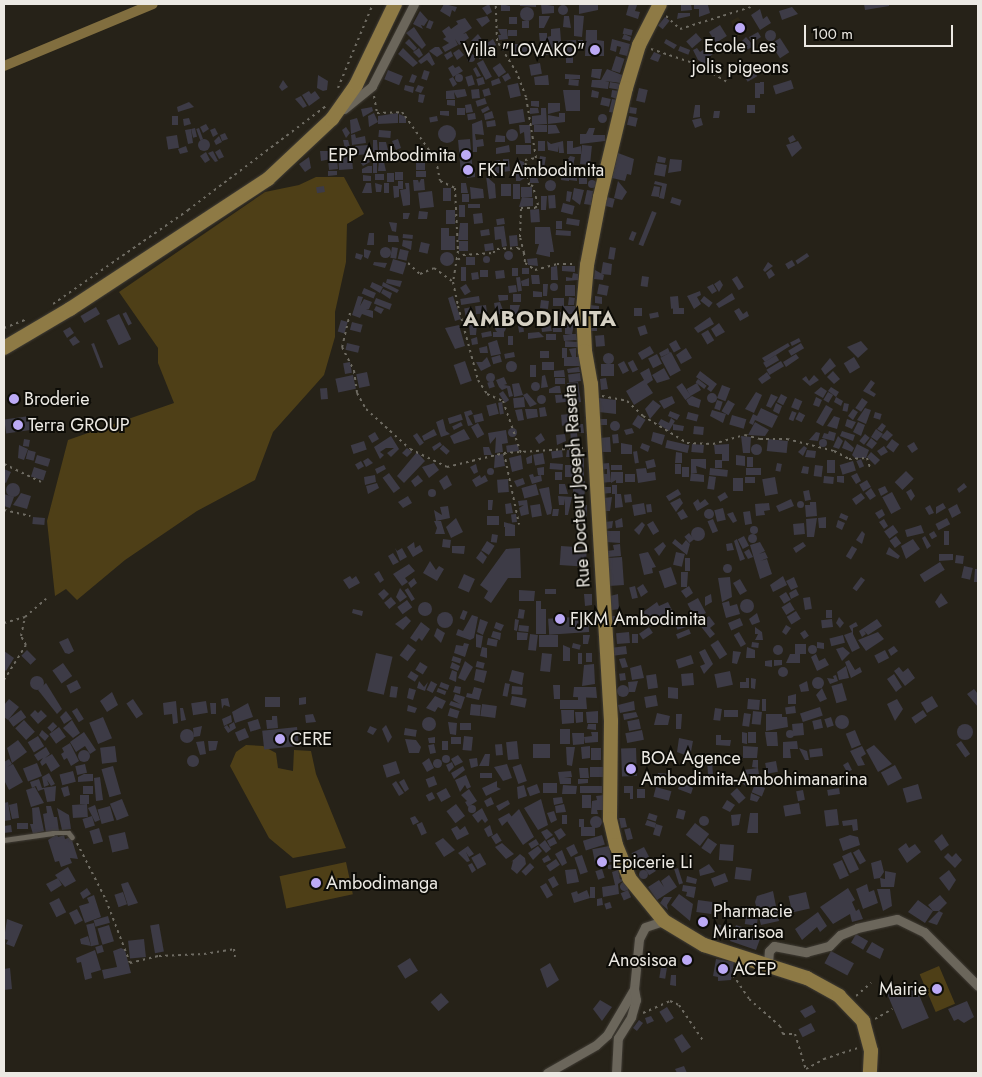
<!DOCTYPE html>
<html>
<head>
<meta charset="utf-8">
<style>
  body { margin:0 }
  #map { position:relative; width:982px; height:1077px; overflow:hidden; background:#262218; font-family:Jost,sans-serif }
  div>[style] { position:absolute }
  .built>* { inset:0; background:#2e2818 }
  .green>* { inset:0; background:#4e3f17; transform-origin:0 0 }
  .canal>* { height:10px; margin:-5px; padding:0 5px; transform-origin:5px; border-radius:5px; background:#816e3f }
  .building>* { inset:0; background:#3d3b46; transform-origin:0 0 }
  .round { border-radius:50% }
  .path>* { height:2px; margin-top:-1px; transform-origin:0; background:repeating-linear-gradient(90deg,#6e6b62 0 2.5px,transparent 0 6.5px) }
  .roads { filter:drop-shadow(0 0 1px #403c35) drop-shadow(0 0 1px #403c35) }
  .service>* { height:4.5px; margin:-2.25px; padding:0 2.25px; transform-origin:2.25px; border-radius:2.25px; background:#6b665b }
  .minor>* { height:9px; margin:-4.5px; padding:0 4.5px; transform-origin:4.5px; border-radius:4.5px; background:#6b665b }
  .primary>* { height:14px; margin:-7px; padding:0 7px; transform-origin:7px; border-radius:7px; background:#8e7a45 }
  .dots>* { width:14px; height:14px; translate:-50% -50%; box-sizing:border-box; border:2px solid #0d0c07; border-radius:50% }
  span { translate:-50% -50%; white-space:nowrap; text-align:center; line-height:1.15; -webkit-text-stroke:4px #0d0c07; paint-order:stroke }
  .poi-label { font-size:18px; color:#ece9e3 }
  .right { translate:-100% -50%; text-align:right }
  .left { translate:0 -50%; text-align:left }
  .street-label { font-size:18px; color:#ece9e3 }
  .district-label { font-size:22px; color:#d6d1c4; font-weight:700; letter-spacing:1px }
  .frame { position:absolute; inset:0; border:5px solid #ece9e3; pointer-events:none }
  .scale { position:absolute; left:804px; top:25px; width:149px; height:22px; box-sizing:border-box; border:2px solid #ece9e3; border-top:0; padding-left:6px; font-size:15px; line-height:18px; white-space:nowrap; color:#ece9e3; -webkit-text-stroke:4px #0d0c07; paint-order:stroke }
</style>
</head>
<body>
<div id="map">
  <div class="built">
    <div style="clip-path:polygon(738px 17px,749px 30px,736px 38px,731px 21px)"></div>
  </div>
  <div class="green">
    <div style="clip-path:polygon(316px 177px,344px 177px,364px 214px,347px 224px,346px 262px,335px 312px,335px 337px,324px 375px,273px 432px,255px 480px,197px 511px,125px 560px,77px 600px,66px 589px,55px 596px,47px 521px,68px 440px,174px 403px,158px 363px,158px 348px,119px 292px,265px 192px,299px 185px)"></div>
    <div style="clip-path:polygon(246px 745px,263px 746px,276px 753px,278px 768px,293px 771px,294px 750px,311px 751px,316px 774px,346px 848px,293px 858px,269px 838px,230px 766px,236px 752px)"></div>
    <div style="left:346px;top:862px;width:33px;height:68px;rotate:78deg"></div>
    <div style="left:939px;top:966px;width:41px;height:21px;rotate:67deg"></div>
  </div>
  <div class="canal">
    <div style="left:4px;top:66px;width:161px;rotate:-22.6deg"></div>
  </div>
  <div class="building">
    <div style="clip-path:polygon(444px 4px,457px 7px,455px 12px,452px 10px,450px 17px,440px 11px)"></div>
    <div style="clip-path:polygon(489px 4px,492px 12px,487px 15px,482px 8px)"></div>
    <div style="clip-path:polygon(501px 4px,510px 6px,510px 11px,501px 11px)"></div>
    <div style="clip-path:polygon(520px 4px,536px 4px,536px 7px,520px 6px)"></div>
    <div style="clip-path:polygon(541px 4px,554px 6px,554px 13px,542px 14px)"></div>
    <div style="clip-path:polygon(579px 4px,598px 4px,598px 10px,579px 14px)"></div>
    <div style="clip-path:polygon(629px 4px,637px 5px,635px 11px,640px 12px,638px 19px,626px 15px)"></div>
    <div style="clip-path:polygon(681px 4px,691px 4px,692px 10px,681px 11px)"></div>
    <div style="clip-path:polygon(694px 4px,708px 5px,710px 13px,699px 17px,699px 9px,694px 9px)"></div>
    <div style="clip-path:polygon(864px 4px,889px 4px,889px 6px,865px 10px)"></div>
    <div class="round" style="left:558px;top:5px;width:10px;height:10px"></div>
    <div class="round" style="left:520px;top:7px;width:14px;height:14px"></div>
    <div style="clip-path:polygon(792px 7px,798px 14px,782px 20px,779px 11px)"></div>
    <div style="clip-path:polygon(760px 9px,763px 19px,767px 16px,771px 23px,760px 30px,751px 15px)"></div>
    <div style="clip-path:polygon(420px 11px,428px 20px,424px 26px,421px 25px,423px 29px,413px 24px)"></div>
    <div style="clip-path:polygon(678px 13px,690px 13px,690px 16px,677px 19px)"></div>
    <div style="clip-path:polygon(574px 15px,584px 16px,582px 37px,574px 36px)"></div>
    <div style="clip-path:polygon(487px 16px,490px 21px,482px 27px,476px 19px)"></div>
    <div style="clip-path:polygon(539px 16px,550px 16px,544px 28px,539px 28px)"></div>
    <div style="clip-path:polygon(564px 16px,569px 16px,571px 28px,563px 27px)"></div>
    <div style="left:509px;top:17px;width:8px;height:7px"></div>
    <div style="left:665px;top:17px;width:6px;height:11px;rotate:39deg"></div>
    <div style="clip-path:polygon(465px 18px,472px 28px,463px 34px,466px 33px,469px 38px,459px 45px,455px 39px,458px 45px,445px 52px,442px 47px,449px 43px,443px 39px,446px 37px,442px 31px,449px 26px,451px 29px,458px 24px,456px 21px)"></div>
    <div style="left:429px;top:20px;width:5px;height:8px;rotate:22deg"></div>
    <div style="left:522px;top:21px;width:7px;height:7px"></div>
    <div style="left:720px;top:25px;width:13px;height:13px;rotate:58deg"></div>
    <div style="clip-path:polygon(414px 27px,426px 45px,422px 49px,406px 33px)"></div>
    <div style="clip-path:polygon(560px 28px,562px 54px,541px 55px,539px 33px,547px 33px,547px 37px,551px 36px,551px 29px)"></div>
    <div style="left:624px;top:28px;width:9px;height:6px;rotate:13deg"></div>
    <div style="clip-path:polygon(498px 29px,507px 29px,508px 39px,499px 40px,498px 35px,501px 35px)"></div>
    <div class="round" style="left:764.5px;top:29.5px;width:11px;height:11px"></div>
    <div style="left:508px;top:30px;width:9px;height:6px"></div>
    <div style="clip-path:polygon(586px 30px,597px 30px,597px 40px,604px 41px,604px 56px,585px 56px)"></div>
    <div style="clip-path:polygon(758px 32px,761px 37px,752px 43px,749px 37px)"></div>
    <div style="left:696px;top:33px;width:9px;height:13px;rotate:49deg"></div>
    <div style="clip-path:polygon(478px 34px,483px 41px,475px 47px,471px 41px)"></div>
    <div style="clip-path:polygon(624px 34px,631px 37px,630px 41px,622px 39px)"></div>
    <div style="clip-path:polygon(746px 37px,754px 46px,745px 51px,740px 43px)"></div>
    <div style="left:780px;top:38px;width:17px;height:11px;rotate:57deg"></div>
    <div style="clip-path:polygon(409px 39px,417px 48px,414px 51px,405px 43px)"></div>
    <div style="clip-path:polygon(493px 39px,496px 45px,490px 49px,487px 43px)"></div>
    <div style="clip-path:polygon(612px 39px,630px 44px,627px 56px,619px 54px,621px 47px,617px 46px,616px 52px,610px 50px)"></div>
    <div style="clip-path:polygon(666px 39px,677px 45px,674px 49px,664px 43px)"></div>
    <div style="clip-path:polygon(576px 40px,576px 53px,563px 53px,562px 41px)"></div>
    <div style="left:578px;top:40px;width:5px;height:10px"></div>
    <div style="left:532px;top:42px;width:9px;height:12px;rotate:84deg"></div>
    <div style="left:487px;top:44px;width:10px;height:14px;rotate:61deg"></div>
    <div style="left:512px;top:44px;width:6px;height:9px"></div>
    <div style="left:680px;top:46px;width:11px;height:5px;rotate:22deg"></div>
    <div style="clip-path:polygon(709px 46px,714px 53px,708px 58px,711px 62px,706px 65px,698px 60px,693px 50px,697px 48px,700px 52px)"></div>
    <div style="clip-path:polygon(435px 47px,439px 47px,443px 53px,437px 57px,429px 51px)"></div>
    <div style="clip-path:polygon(403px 48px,418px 63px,413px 67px,398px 54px)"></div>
    <div style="clip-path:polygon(419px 48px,423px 55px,419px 58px,413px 52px)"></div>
    <div style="clip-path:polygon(459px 49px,464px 55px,457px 60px,453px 53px)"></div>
    <div style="clip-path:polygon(451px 51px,453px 56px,447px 60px,444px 55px)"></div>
    <div style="clip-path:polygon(429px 52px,435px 64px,432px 66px,427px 60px,421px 64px,418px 61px)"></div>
    <div style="clip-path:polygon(654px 52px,661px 55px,658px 62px,650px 59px)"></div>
    <div class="round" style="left:467px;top:54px;width:8px;height:8px"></div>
    <div style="left:616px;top:56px;width:9px;height:15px;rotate:18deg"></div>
    <div style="left:566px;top:57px;width:7px;height:6px"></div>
    <div style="left:483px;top:60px;width:19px;height:7px;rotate:62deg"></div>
    <div style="left:500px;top:63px;width:11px;height:9px;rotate:56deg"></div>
    <div style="left:540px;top:63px;width:11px;height:11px;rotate:80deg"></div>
    <div style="clip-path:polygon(453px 65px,455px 68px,459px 66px,463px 71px,453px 77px,448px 68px)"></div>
    <div style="clip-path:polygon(476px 67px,481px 76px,477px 77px,473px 69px)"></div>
    <div style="clip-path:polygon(592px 69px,602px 69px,600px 79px,591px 77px)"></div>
    <div style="clip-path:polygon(607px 69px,622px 75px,621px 83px,605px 81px,609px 82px,608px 89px,591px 87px,592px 80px,601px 80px)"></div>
    <div style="left:388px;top:70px;width:16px;height:10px;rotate:22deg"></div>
    <div style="left:424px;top:70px;width:6px;height:9px;rotate:18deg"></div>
    <div style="left:754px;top:71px;width:6px;height:11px;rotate:59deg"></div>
    <div style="left:508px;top:73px;width:6px;height:7px;rotate:59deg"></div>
    <div style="clip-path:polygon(412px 74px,417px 76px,414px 83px,409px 82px)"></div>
    <div style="clip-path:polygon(565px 74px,580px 75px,580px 79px,565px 79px)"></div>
    <div class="round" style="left:455px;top:74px;width:8px;height:8px"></div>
    <div style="clip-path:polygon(318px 75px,328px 81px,327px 90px,323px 91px,317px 88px)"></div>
    <div style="left:472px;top:75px;width:10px;height:7px;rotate:73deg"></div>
    <div style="clip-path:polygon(548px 75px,549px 85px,535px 85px,534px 77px)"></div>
    <div style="clip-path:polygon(453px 77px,457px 84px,453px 87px,449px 79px)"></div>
    <div style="left:483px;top:77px;width:7px;height:7px;rotate:74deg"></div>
    <div style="clip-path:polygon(499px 78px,501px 83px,492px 86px,491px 81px)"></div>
    <div style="left:569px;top:79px;width:10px;height:6px;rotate:6deg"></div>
    <div style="clip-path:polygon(283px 80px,288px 87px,282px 91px,279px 87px)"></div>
    <div style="left:791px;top:80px;width:9px;height:19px;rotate:72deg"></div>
    <div style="left:610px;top:82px;width:11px;height:6px;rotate:10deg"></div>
    <div style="left:760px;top:82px;width:4px;height:12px"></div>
    <div style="left:518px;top:83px;width:13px;height:11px;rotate:77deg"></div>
    <div style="left:755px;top:83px;width:5px;height:15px"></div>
    <div style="clip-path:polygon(405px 85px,414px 87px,413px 93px,404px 90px)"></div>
    <div style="clip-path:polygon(418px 85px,424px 87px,421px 93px,415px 91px)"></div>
    <div style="left:489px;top:88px;width:7px;height:7px;rotate:74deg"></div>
    <div style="left:639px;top:88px;width:9px;height:13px;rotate:13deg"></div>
    <div style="clip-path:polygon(465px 89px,467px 96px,457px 98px,454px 92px,455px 99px,446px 99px,446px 91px)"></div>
    <div style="left:479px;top:89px;width:9px;height:8px;rotate:84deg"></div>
    <div style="clip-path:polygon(563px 90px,580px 90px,580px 111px,566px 111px)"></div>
    <div style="clip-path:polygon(592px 90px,599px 92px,598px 98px,591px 97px)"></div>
    <div style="clip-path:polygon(612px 90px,619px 91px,617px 99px,611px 97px)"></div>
    <div style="clip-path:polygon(309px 91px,311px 94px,315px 91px,320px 98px,309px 106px,302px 95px)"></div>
    <div style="clip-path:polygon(419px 94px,425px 95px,423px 103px,418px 102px)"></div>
    <div style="clip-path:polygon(301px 96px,307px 106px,303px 108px,295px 99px)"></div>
    <div style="left:602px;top:97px;width:9px;height:8px;rotate:13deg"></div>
    <div style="left:485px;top:98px;width:6px;height:10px;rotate:72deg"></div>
    <div style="clip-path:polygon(612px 99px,617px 100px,615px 113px,609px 112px)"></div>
    <div style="clip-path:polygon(447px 100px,455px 100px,455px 106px,447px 105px)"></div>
    <div style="clip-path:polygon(531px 101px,539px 101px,539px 107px,531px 106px)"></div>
    <div style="clip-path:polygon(189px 102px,194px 107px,178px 112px,177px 107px)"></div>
    <div style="clip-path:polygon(548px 103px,560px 103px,560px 111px,548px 114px)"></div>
    <div style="clip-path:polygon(471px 104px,473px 112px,466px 113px,465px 105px)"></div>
    <div style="clip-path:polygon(695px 105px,700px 105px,700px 117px,693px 118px)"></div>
    <div style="left:747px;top:105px;width:8px;height:8px"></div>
    <div style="left:488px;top:106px;width:4px;height:8px;rotate:63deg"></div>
    <div style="clip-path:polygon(372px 107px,373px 111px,363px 117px,361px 109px)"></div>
    <div style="left:630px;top:107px;width:7px;height:6px;rotate:8deg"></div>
    <div style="left:457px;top:108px;width:8px;height:7px"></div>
    <div style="clip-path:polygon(530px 108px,538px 108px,539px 113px,530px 114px)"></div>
    <div style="clip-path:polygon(541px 108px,546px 108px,547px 124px,532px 125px,532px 116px,541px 115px)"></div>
    <div style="left:523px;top:109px;width:13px;height:16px;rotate:81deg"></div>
    <div style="clip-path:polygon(440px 111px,449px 111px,449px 116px,440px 115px)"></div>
    <div style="clip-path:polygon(492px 111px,494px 118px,485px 120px,484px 114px)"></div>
    <div style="clip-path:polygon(714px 111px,720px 111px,719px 118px,713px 118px)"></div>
    <div style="clip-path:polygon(374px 113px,378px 122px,369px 127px,368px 116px)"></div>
    <div style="clip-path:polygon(398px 113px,398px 123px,378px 124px,378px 116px)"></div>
    <div style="left:475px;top:113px;width:6px;height:8px;rotate:81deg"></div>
    <div style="clip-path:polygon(559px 113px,565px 113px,565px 122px,548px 124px,548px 115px,559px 117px)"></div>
    <div class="round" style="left:597.5px;top:113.5px;width:9px;height:9px"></div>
    <div style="clip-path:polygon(399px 114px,406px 117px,406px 123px,399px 123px)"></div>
    <div style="left:172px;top:116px;width:6px;height:9px"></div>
    <div style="left:437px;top:116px;width:5px;height:8px;rotate:79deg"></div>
    <div style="left:629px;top:116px;width:9px;height:9px;rotate:13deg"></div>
    <div style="clip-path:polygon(189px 118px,191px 124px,184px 126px,183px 119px)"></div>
    <div style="clip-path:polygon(357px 118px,361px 130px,351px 134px,350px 120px)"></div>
    <div style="clip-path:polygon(701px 118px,703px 125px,695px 128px,692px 120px)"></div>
    <div style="clip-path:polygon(482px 120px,484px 135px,475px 134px,476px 140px,483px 139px,484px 146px,477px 147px,477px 152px,473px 152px,472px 124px)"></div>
    <div style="left:495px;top:120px;width:6px;height:9px;rotate:81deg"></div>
    <div style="clip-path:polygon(206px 124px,209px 129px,203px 133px,200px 127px)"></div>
    <div style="clip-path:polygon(519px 125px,530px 125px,531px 143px,525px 143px,524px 132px,520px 134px)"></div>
    <div style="left:547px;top:125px;width:7px;height:13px;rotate:90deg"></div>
    <div style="clip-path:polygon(548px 125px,556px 125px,560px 133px,548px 134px)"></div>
    <div class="round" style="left:438px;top:125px;width:18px;height:18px"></div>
    <div style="clip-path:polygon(346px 127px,350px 133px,346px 138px,342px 130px)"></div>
    <div style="left:195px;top:128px;width:9px;height:4px;rotate:77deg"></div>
    <div style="left:199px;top:128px;width:12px;height:3px;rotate:70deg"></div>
    <div style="clip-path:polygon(215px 128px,218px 134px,213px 137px,210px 130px)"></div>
    <div style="clip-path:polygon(589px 128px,595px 128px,593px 135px,605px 135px,605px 141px,580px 144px,580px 134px,586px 134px)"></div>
    <div class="round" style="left:506px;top:129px;width:12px;height:12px"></div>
    <div style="clip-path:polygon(191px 129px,193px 143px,188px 144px,185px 130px)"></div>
    <div style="left:379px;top:130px;width:12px;height:7px;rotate:5deg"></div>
    <div style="clip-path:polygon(225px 133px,228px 139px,222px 141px,220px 135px)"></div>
    <div style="clip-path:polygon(355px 134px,356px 138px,365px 136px,366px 143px,352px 145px,351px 135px)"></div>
    <div style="left:177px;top:135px;width:13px;height:11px;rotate:81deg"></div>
    <div style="clip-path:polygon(496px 135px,505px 136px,505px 142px,495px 142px)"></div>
    <div style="clip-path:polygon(793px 135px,796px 140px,790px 143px,788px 138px)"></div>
    <div style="clip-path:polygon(219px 136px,222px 142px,216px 145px,214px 141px)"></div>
    <div class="round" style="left:198px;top:139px;width:12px;height:12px"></div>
    <div style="clip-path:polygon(398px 139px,401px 148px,396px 150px,392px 141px)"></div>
    <div style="left:470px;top:139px;width:32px;height:12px;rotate:85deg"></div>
    <div style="clip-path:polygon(343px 140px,348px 140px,351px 150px,345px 149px)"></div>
    <div style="clip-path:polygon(373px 140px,377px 140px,378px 152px,373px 152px)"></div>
    <div style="left:538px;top:141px;width:7px;height:10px"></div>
    <div style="clip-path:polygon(547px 141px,551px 144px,563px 141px,564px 153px,559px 153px,559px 146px,558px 152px,548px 150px)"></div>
    <div style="clip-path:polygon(567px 141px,573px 141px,573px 148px,581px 146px,581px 154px,567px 154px)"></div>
    <div style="clip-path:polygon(798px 141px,802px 148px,792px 157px,786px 145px)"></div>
    <div style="clip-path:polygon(379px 142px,386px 142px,388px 150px,379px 151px)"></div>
    <div style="clip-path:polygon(368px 145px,368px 154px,348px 156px,352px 159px,353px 169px,339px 170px,338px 154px,344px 159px,343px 152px,355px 151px,355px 146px)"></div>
    <div style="clip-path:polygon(509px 145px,510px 152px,496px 154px,496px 148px)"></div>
    <div style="left:531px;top:145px;width:9px;height:15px;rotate:90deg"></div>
    <div style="left:582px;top:145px;width:10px;height:19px;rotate:6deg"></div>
    <div style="clip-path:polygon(186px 146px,188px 152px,180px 154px,178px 149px)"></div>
    <div style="clip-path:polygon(220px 149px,224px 157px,219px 159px,215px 152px)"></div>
    <div style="clip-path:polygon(213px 151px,218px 161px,215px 162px,208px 153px)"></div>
    <div style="clip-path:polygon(320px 151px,331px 151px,331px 159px,321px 161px)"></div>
    <div style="clip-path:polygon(400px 151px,401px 158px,390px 159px,389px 154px)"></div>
    <div style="clip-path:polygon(206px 152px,210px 160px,205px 163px,200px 156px)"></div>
    <div style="left:378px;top:153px;width:9px;height:7px"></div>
    <div style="clip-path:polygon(618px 153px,634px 159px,631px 175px,627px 174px,625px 181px,612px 178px)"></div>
    <div style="left:540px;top:156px;width:6px;height:9px;rotate:9deg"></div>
    <div style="clip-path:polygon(570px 156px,575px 157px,572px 170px,565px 169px,565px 163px)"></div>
    <div style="clip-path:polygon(658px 156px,666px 158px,665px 163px,657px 162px)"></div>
    <div style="clip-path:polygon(309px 157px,311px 168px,305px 172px,299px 164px)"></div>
    <div style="clip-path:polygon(368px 157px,370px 162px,363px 166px,360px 162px)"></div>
    <div style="left:373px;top:157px;width:4px;height:16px"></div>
    <div style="left:337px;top:159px;width:10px;height:9px;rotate:84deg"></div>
    <div style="left:416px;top:159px;width:9px;height:11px"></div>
    <div style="clip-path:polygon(503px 159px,509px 159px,510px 171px,503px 172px)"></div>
    <div style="clip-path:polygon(516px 159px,524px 162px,525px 178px,520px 181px,516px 181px)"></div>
    <div style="clip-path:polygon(670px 159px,682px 160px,681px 171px,668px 173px)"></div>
    <div style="clip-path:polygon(500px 160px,502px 173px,495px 173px,494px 161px)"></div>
    <div style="clip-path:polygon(379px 161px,384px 162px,386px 171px,378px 171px)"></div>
    <div style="left:656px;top:163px;width:11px;height:12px;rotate:10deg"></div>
    <div style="left:490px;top:165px;width:5px;height:11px;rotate:90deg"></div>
    <div style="clip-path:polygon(368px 166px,372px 166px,372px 173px,362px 173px,362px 169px)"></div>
    <div style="clip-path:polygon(562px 170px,569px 170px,569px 181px,561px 180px)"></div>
    <div style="clip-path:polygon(328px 171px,337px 171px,337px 175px,328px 176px)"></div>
    <div style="left:416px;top:171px;width:10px;height:6px"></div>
    <div style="clip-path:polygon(570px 171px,577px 171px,577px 181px,569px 180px)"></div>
    <div style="left:395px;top:172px;width:8px;height:8px"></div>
    <div style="clip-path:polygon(467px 172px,475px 172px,475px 177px,467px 178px)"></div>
    <div style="left:387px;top:173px;width:7px;height:9px"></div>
    <div style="left:375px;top:174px;width:9px;height:6px"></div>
    <div style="clip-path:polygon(530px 174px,536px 174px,539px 183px,530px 183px)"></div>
    <div style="clip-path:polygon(363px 175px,371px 176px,371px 181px,363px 181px)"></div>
    <div style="clip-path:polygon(486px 176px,495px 184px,496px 198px,489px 199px)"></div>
    <div style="left:579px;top:177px;width:8px;height:7px"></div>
    <div style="clip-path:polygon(421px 179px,424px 179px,425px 190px,414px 191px,413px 180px,418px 180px,419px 183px)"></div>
    <div class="round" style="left:544.5px;top:179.5px;width:11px;height:11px"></div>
    <div class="round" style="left:588px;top:180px;width:8px;height:8px"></div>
    <div style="clip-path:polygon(398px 181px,403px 181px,403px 189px,399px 189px,399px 197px,394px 198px,393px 186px,398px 186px)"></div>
    <div style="clip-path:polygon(618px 181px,627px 192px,622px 200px,614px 198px)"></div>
    <div style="clip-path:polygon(655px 181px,667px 184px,664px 199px,659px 198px,662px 186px,654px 184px)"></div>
    <div style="clip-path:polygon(366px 183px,371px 183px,372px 193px,362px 193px)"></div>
    <div style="clip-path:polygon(375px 183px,382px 185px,381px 192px,376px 192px)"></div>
    <div style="left:384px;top:183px;width:5px;height:10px"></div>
    <div style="clip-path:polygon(405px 183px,409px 183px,410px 195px,410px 205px,403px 206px,400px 190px,406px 189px)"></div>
    <div style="clip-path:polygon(461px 183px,466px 183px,468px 193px,461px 193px)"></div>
    <div style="left:501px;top:184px;width:10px;height:12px"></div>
    <div style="left:513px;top:184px;width:7px;height:15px"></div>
    <div style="left:324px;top:186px;width:6px;height:8px;rotate:81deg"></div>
    <div style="clip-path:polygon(654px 186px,660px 187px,659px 197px,651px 196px)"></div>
    <div style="clip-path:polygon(470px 187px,483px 189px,484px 198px,471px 199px)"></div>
    <div style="left:521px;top:187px;width:11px;height:10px"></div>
    <div style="left:443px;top:188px;width:8px;height:13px"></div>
    <div style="clip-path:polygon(574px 188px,584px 190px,580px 205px,572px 199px)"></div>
    <div style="clip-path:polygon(587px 190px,593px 191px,591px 205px,584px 204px)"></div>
    <div style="left:432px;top:191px;width:16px;height:14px;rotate:83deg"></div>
    <div style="clip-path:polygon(567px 191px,572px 192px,570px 202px,566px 201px)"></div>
    <div style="left:462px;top:194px;width:7px;height:8px"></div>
    <div style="left:555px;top:195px;width:13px;height:7px;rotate:86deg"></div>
    <div style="clip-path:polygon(541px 196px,547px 196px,546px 210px,541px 210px)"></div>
    <div style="clip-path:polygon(522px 197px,533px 198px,533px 206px,519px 207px)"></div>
    <div style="left:607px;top:197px;width:8px;height:9px;rotate:14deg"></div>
    <div style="left:672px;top:197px;width:10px;height:6px;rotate:17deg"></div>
    <div style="left:563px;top:203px;width:12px;height:9px;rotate:14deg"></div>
    <div style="left:480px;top:204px;width:4px;height:12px;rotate:90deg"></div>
    <div style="left:459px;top:205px;width:6px;height:12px"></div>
    <div style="left:539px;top:209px;width:13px;height:9px;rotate:86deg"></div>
    <div style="left:446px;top:210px;width:9px;height:14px"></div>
    <div style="clip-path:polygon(419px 211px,428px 212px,427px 219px,418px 219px)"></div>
    <div style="left:652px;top:211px;width:5px;height:36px;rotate:22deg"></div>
    <div style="clip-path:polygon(403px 213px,410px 213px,408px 219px,403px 219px)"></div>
    <div style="left:482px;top:213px;width:10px;height:9px;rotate:84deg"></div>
    <div style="left:504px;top:218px;width:6px;height:8px;rotate:81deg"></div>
    <div style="left:567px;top:218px;width:13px;height:6px;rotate:9deg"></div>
    <div style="left:556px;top:221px;width:6px;height:8px"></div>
    <div style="clip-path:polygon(389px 222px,397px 223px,396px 232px,392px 231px)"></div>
    <div style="clip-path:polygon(460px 223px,468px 223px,468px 240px,458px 240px)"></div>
    <div style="clip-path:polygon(504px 226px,507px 246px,502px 247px,501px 239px,495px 240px,494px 227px)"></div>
    <div style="clip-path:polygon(535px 227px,550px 227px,554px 252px,550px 252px,550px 257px,536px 254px,539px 244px,535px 244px)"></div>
    <div style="clip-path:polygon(441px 228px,449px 228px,449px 236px,455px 236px,455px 250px,441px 250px)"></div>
    <div style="left:489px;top:229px;width:6px;height:9px;rotate:81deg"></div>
    <div style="left:556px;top:230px;width:15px;height:5px;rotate:4deg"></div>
    <div style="left:632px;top:231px;width:5px;height:9px;rotate:22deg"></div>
    <div style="clip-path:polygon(369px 233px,374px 233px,374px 245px,367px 245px)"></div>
    <div style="left:403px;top:234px;width:10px;height:4px;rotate:6deg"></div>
    <div style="clip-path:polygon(388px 235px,398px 236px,399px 242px,388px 242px)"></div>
    <div style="left:517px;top:235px;width:11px;height:8px;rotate:85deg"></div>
    <div style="clip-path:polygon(403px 240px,412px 241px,411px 250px,402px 246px)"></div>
    <div style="left:459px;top:241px;width:9px;height:10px"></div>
    <div style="left:421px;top:242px;width:9px;height:10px;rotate:13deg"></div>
    <div style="left:493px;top:243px;width:7px;height:9px;rotate:82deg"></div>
    <div class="round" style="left:379.5px;top:246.5px;width:11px;height:11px"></div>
    <div style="left:392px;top:247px;width:6px;height:11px;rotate:9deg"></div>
    <div style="left:610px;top:247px;width:6px;height:12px;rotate:9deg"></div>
    <div style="clip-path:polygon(364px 249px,371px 251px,368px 259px,364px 257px)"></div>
    <div style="left:400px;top:249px;width:9px;height:10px;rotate:13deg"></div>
    <div class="round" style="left:503.5px;top:250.5px;width:9px;height:9px"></div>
    <div class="round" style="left:440px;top:252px;width:14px;height:14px"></div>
    <div style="clip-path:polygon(356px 253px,363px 255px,361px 260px,355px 258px)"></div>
    <div style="left:807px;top:253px;width:4px;height:14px;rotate:56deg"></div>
    <div class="round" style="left:482.5px;top:255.5px;width:7px;height:7px"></div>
    <div style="left:466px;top:257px;width:9px;height:8px"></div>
    <div style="clip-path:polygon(537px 258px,538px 266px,528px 265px,527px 259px)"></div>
    <div style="left:393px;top:259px;width:14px;height:12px;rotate:17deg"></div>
    <div style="left:792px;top:260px;width:6px;height:8px;rotate:59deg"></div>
    <div style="clip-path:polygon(374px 262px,387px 263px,385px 268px,373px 265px)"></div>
    <div style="clip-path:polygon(603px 262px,612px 264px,611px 275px,601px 274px)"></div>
    <div style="clip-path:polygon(768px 262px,773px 266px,765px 272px,763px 270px)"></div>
    <div style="clip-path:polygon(557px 266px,558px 280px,551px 280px,551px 267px)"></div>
    <div style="clip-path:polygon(562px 266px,575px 266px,575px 272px,562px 271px)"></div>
    <div style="left:461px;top:267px;width:5px;height:14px"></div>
    <div style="left:518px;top:268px;width:8px;height:6px;rotate:90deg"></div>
    <div style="left:522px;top:268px;width:7px;height:6px"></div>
    <div style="clip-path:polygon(771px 269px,775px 275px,769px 279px,766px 273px)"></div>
    <div style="left:480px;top:270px;width:8px;height:7px"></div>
    <div style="left:504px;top:270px;width:8px;height:9px;rotate:83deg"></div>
    <div style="clip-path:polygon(595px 270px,604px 275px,603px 280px,594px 279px)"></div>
    <div style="left:478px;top:272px;width:7px;height:7px;rotate:82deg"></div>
    <div style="clip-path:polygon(573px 273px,578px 274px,578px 280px,566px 281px,566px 277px,572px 278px)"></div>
    <div style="clip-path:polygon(531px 275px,539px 275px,540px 284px,532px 284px)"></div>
    <div style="left:642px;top:276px;width:7px;height:10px;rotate:8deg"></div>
    <div style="left:737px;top:276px;width:13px;height:6px;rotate:58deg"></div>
    <div style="left:520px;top:277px;width:14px;height:4px;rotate:82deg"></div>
    <div style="clip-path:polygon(529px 278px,529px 286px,522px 286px,521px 281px)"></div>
    <div style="clip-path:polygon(387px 279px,402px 281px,400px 287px,386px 283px)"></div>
    <div style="clip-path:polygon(720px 280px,723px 285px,719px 292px,714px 284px)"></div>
    <div style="clip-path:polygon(372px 282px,383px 287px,380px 293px,370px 287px)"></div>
    <div style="clip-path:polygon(383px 282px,399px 290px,397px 293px,382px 286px)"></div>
    <div class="round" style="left:550px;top:283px;width:8px;height:8px"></div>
    <div style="left:466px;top:284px;width:9px;height:7px;rotate:58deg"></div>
    <div style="clip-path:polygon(543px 284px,548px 284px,547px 296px,543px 296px)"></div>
    <div style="left:599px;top:284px;width:10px;height:10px;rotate:11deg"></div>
    <div style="clip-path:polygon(713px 284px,717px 291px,712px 294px,707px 287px)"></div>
    <div style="left:516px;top:285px;width:7px;height:8px;rotate:82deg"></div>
    <div style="left:565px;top:285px;width:10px;height:11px"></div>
    <div style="left:364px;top:288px;width:13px;height:6px;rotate:23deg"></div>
    <div style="clip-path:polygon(383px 289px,392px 293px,390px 299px,381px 293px)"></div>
    <div style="clip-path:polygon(533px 291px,542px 292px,542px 297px,533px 297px)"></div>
    <div style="clip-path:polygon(700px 291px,701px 295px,697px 297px,701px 304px,694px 309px,687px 296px)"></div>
    <div style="clip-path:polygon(732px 293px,735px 299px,719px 308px,716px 304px)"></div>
    <div style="left:513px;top:294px;width:8px;height:8px"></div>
    <div style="clip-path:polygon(498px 295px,508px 295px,508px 300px,499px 301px)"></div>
    <div style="clip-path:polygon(358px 296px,363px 297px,360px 306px,364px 299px,372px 302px,369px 309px,366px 309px,373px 311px,373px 318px,362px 314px,360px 318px,352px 315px)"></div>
    <div style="clip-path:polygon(453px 296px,461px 319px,455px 321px,448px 298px)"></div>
    <div style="left:479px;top:296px;width:6px;height:19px;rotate:81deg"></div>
    <div style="clip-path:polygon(595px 296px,602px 297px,602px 304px,595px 303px)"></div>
    <div style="left:678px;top:296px;width:12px;height:8px;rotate:85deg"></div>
    <div style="left:704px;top:296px;width:11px;height:6px;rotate:38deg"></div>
    <div style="clip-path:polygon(569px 297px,575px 298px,574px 305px,568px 305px)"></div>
    <div style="left:376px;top:298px;width:17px;height:6px;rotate:21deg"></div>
    <div style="left:553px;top:298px;width:11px;height:8px"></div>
    <div style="left:541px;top:300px;width:8px;height:8px;rotate:7deg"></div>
    <div style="clip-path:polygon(500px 302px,504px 313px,496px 315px,494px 303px)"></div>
    <div style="left:486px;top:305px;width:8px;height:11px;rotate:83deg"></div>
    <div style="clip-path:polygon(510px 305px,520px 305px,517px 314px,510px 314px)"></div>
    <div style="clip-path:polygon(590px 305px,599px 306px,599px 316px,593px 315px)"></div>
    <div style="clip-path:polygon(376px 306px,384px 309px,381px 314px,374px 310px)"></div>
    <div style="left:563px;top:306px;width:12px;height:8px"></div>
    <div style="left:96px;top:307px;width:8px;height:18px;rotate:60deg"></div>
    <div style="left:472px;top:307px;width:10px;height:8px;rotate:79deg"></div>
    <div style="left:634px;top:308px;width:8px;height:8px"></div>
    <div style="left:684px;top:308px;width:6px;height:11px;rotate:90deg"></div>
    <div style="clip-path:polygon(739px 308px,743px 314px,747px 311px,749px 316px,740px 321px,734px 311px)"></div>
    <div class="round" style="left:551.5px;top:310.5px;width:11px;height:11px"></div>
    <div style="left:126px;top:312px;width:13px;height:4px;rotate:63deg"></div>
    <div style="left:658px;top:312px;width:5px;height:9px;rotate:79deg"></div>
    <div style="left:119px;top:314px;width:28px;height:14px;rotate:64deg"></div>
    <div style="clip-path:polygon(710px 317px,714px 324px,698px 333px,694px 328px)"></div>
    <div style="left:475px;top:318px;width:5px;height:8px;rotate:79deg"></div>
    <div style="left:522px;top:319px;width:13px;height:5px;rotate:81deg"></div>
    <div style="clip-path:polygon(564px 319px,575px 320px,572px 334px,576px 334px,577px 340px,564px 341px,563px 335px,571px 335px,565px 334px,565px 327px,570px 326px,564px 326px)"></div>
    <div style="left:341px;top:320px;width:7px;height:12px;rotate:16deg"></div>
    <div class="round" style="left:494.5px;top:321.5px;width:11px;height:11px"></div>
    <div style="left:352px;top:322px;width:11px;height:8px;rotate:15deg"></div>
    <div style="clip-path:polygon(552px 323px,561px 323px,562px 332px,553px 332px)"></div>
    <div style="left:590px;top:323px;width:7px;height:8px"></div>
    <div style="clip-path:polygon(719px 323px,725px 332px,716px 337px,711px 329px)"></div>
    <div style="clip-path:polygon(477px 324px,476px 335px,470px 335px,469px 325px)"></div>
    <div style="clip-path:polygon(550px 324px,552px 331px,542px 332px,541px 325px)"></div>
    <div style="clip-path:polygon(459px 325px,465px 346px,455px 349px,445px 328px)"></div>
    <div style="left:645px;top:325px;width:9px;height:8px;rotate:72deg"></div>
    <div style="clip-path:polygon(70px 327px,74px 333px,67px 338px,63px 331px)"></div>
    <div style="left:708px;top:330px;width:12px;height:8px;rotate:59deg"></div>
    <div style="left:491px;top:331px;width:5px;height:10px;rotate:79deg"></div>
    <div style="left:504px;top:332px;width:5px;height:11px;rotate:90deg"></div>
    <div style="clip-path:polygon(539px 332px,544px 337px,528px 339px,528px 333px)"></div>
    <div style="left:546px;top:334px;width:10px;height:6px"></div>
    <div style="left:604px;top:335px;width:11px;height:9px;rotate:85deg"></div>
    <div style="clip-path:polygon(75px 336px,80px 342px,73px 346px,69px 340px)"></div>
    <div style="left:508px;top:336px;width:5px;height:9px"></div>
    <div style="clip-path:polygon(477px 337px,478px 344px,472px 345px,471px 339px)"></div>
    <div style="left:799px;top:338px;width:4px;height:10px;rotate:63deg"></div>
    <div style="clip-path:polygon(497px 340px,501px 354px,491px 356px,488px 343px)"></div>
    <div style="left:676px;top:340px;width:10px;height:8px;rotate:61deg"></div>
    <div style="clip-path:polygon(565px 341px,578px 342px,578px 347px,565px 347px)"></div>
    <div style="clip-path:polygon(861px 341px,868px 349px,858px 358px,847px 347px)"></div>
    <div style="left:94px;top:343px;width:26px;height:3px;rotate:69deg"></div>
    <div style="left:347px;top:343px;width:13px;height:7px;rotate:13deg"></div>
    <div style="clip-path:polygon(788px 343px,790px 346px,765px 362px,762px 358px)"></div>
    <div style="left:801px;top:343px;width:6px;height:15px;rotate:59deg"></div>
    <div style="clip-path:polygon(487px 346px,488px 353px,480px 353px,479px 348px)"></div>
    <div style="left:650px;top:346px;width:8px;height:14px;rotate:60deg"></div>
    <div style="left:562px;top:348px;width:5px;height:10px"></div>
    <div style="clip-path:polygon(576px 348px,576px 357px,572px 357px,569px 349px)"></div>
    <div style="clip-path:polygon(668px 348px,670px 353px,661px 357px,659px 353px)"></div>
    <div style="clip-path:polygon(686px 348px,692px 358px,681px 364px,676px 355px)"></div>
    <div style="left:540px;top:351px;width:9px;height:7px"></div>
    <div style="left:514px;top:352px;width:5px;height:10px;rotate:79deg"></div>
    <div style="left:671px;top:352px;width:21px;height:12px;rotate:62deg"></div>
    <div class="round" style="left:602.5px;top:352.5px;width:11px;height:11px"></div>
    <div style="left:657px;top:354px;width:11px;height:10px;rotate:63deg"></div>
    <div style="clip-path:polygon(796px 354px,799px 358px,786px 367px,783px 362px)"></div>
    <div style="left:500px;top:355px;width:7px;height:9px;rotate:74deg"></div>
    <div style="left:776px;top:355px;width:6px;height:15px;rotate:59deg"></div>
    <div style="clip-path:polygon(487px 357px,491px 366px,481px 371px,476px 362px,482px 362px)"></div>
    <div style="left:580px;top:357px;width:9px;height:16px;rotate:90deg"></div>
    <div style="left:854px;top:357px;width:12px;height:12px;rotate:59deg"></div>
    <div style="clip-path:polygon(830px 358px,836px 366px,825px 375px,821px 369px)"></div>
    <div style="left:633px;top:360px;width:11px;height:6px;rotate:63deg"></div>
    <div class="round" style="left:505.5px;top:360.5px;width:11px;height:11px"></div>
    <div style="left:465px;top:361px;width:21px;height:12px;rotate:71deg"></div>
    <div style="left:624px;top:361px;width:11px;height:7px;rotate:63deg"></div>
    <div style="left:781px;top:361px;width:6px;height:17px;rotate:59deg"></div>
    <div style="left:350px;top:362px;width:11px;height:7px;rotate:80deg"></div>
    <div style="left:542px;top:362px;width:12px;height:8px"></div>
    <div style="left:601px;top:364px;width:13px;height:12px"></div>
    <div style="left:530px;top:365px;width:6px;height:12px"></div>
    <div style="clip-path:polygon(579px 367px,580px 372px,568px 373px,567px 369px)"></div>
    <div style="clip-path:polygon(649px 368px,653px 380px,647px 384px,653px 393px,634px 405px,626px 391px,644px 380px,640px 373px)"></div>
    <div style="clip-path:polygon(664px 368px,670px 379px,657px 383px,652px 375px)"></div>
    <div style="clip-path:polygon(564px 370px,565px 377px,554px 377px,554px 371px)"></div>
    <div style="clip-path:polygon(700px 371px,717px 384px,711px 392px,707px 389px,709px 386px,696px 377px)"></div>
    <div style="clip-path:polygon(833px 371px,840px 379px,834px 384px,827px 377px)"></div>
    <div style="left:367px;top:372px;width:14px;height:11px;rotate:78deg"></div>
    <div style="clip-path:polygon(767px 372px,771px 378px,762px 384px,758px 379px)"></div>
    <div class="round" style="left:485.5px;top:372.5px;width:9px;height:9px"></div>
    <div style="left:580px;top:373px;width:8px;height:12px;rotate:83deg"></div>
    <div style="left:353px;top:375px;width:14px;height:18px;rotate:78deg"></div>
    <div style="clip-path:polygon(545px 375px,548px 387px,541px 388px,542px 376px)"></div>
    <div style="clip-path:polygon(814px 375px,819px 380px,810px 386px,802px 379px,806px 376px,809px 381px)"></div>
    <div style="clip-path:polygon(504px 377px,507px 384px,504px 385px,510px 386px,513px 396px,509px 397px,507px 388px,502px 390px,499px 387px,496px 380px)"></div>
    <div style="left:555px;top:378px;width:10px;height:6px"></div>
    <div style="clip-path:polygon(606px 378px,608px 389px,601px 390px,600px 379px)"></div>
    <div style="left:698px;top:379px;width:11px;height:4px;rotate:38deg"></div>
    <div style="clip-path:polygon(871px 380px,875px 383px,870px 390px,876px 394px,874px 397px,863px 391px)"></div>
    <div style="left:493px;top:381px;width:6px;height:6px;rotate:72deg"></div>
    <div class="round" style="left:530.5px;top:381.5px;width:9px;height:9px"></div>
    <div style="clip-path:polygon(578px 382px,581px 402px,575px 403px,567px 383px)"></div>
    <div style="clip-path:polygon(519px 383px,523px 395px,514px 397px,512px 384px)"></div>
    <div style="left:682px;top:383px;width:16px;height:7px;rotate:55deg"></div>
    <div style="left:697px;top:383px;width:8px;height:12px;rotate:60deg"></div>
    <div style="left:722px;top:385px;width:9px;height:14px;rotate:21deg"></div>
    <div style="clip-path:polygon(556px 386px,560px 386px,561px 393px,549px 393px,549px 389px)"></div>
    <div style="clip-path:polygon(821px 387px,827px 391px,823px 398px,814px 393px)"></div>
    <div style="clip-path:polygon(831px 387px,839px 392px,836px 397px,828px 391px)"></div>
    <div style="left:327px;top:388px;width:11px;height:7px;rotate:85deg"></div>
    <div style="left:503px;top:391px;width:11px;height:5px;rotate:56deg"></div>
    <div style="clip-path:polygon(756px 392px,762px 395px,754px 413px,745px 409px)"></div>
    <div style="left:828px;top:392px;width:6px;height:9px;rotate:31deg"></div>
    <div style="clip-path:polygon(527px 393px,537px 404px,530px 407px,523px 395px)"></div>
    <div class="round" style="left:707px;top:393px;width:10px;height:10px"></div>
    <div style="clip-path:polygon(573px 394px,574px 401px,556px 403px,555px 395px)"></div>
    <div style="clip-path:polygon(771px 394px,778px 397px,771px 408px,766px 406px)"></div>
    <div style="left:781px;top:394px;width:7px;height:9px;rotate:27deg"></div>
    <div class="round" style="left:536.5px;top:394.5px;width:9px;height:9px"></div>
    <div style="clip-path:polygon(672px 396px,675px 403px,664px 409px,659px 401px)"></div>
    <div style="clip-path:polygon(692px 396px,701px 400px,699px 408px,689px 405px,686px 400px)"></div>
    <div style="left:524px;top:397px;width:10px;height:11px;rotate:84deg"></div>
    <div style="clip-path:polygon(816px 397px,822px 400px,819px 407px,813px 405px)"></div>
    <div style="clip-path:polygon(836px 397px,843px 401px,841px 406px,834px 402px)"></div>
    <div style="clip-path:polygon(598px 398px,616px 400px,616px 414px,599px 412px)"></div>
    <div style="left:795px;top:398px;width:8px;height:10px;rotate:23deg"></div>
    <div style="left:862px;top:398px;width:7px;height:12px;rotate:34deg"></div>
    <div style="clip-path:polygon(653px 400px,661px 406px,650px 419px,645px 409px)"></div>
    <div style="left:717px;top:400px;width:6px;height:9px;rotate:18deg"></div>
    <div style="left:728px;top:400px;width:8px;height:13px;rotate:30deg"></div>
    <div style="left:502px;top:402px;width:12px;height:4px;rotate:81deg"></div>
    <div style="left:496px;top:403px;width:11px;height:10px;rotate:75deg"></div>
    <div style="clip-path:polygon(776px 403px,782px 406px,779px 414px,773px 411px)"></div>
    <div style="left:844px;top:403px;width:5px;height:8px;rotate:11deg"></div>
    <div style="left:826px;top:405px;width:8px;height:20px;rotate:30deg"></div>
    <div style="clip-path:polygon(545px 407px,547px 416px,540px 417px,539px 408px)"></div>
    <div style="clip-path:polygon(761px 408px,778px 416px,772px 428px,755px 420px,753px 425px,749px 423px,753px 414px,757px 416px)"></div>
    <div style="clip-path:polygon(865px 408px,871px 410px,866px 424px,857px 420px)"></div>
    <div style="clip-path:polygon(522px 409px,524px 420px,518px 421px,515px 410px)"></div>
    <div style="clip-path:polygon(525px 409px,537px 409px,538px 417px,527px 419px)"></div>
    <div style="clip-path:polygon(853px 409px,858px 412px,853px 420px,848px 416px)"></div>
    <div style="clip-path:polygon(471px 410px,473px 414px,468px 416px,473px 425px,468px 426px,464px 412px)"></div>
    <div style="clip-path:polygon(712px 410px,726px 414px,723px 423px,710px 416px)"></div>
    <div style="clip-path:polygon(670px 411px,680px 415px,677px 420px,668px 416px)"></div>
    <div style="left:792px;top:411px;width:5px;height:9px;rotate:22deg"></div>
    <div style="left:688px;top:412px;width:11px;height:7px;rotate:15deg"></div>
    <div style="left:799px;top:412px;width:7px;height:8px;rotate:27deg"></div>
    <div style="left:875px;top:412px;width:7px;height:6px;rotate:16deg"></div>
    <div style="left:482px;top:413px;width:8px;height:9px;rotate:76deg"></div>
    <div style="left:461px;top:414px;width:6px;height:14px;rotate:72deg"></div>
    <div style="left:571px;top:414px;width:11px;height:10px;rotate:85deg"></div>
    <div style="left:638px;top:415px;width:9px;height:11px;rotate:32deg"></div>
    <div style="left:732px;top:415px;width:15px;height:10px;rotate:16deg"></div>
    <div style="left:30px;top:416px;width:14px;height:26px;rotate:82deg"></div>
    <div style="clip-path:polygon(834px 416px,840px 418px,837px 429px,827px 426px)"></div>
    <div style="clip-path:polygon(671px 418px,675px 421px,669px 431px,658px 424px,661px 419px,669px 423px)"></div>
    <div style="clip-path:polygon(443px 419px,446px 431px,450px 434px,441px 437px,436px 422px)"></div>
    <div style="left:598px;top:419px;width:9px;height:6px"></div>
    <div style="clip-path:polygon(847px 419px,856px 422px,852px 429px,845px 426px)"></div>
    <div class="round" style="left:610px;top:421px;width:10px;height:10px"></div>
    <div style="clip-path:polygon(43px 421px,46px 430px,41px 432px,38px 422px)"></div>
    <div style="left:461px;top:422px;width:4px;height:10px;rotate:63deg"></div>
    <div style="clip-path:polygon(755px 422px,769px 430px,765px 436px,748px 435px)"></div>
    <div style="clip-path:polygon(858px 422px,865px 425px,861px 436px,853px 432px)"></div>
    <div style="left:478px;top:423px;width:13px;height:8px;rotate:61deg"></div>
    <div style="clip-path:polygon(882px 423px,886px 426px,882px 432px,877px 429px)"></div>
    <div style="clip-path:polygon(577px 424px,583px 424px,584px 433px,577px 433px,578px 442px,571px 442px,570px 428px)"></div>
    <div style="clip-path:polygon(673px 424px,684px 426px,683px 431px,673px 430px)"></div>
    <div style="left:694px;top:426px;width:10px;height:8px;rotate:6deg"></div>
    <div class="round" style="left:507.5px;top:427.5px;width:9px;height:9px"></div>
    <div style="clip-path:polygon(632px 428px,634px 433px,626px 435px,624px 430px)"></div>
    <div style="clip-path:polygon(434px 429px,437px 435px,424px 441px,422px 436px)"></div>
    <div style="clip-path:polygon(464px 429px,470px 439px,454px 444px,450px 436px)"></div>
    <div style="clip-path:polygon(876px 429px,883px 434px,877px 441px,871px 437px)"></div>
    <div style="clip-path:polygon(506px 430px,508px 443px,502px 444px,503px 452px,495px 453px,496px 437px,490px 444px,488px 433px)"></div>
    <div style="clip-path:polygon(887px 430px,893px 435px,887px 441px,881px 437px)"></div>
    <div style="clip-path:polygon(829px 431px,836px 433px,834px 441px,822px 438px,824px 433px,828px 434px)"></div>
    <div style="clip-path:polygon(842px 431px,855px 435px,853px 441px,840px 436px)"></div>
    <div style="left:375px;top:432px;width:8px;height:8px;rotate:60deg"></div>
    <div style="clip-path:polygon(653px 432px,665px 435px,662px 445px,651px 441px)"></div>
    <div style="clip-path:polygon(816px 432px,820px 433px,818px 441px,809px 440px)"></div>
    <div style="left:417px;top:433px;width:12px;height:5px;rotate:55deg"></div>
    <div style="clip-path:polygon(541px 433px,545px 440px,539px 444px,535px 438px)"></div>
    <div style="clip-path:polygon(565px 434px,566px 441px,557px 445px,556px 435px)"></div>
    <div style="left:618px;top:434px;width:9px;height:6px;rotate:84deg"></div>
    <div style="left:865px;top:434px;width:6px;height:9px;rotate:39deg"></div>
    <div style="clip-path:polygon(391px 436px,399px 449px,391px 457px,387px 453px,394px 448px,386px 448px,380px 452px,384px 455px,380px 459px,374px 447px)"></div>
    <div style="clip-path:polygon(741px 436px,751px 437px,750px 453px,743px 453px)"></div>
    <div style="clip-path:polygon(838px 436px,843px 441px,839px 449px,833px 447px)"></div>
    <div style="clip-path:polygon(610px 437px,611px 452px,600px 452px,600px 438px)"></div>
    <div style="clip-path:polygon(871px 438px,877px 443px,872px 449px,866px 445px)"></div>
    <div style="left:24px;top:439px;width:6px;height:7px;rotate:9deg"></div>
    <div style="left:768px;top:439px;width:20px;height:12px;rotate:6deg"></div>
    <div style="left:892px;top:439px;width:9px;height:10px;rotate:36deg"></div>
    <div class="round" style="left:819px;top:439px;width:8px;height:8px"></div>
    <div style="left:667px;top:440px;width:23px;height:8px;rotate:13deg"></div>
    <div style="clip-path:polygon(845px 440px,854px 448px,852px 452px,842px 448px)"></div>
    <div style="left:364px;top:441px;width:9px;height:14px;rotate:72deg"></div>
    <div style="clip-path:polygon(440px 442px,442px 445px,434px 451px,432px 447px)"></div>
    <div style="clip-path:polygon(914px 442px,918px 449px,912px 453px,907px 446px)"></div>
    <div style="clip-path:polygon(621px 443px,632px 445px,632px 454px,621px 454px)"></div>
    <div style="clip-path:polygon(642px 443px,650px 446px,648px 452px,640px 448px)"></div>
    <div class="round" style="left:750.5px;top:443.5px;width:11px;height:11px"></div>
    <div style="left:518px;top:444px;width:7px;height:12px;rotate:82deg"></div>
    <div style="left:692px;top:444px;width:12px;height:8px;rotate:5deg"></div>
    <div style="clip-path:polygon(729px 444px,729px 461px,722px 461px,722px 468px,715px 468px,715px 460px,722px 460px,722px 454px,715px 454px,714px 445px)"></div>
    <div style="clip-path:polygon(857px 444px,869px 450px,866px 458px,855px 458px,852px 455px)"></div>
    <div style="clip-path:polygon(19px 445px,28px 449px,24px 460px,18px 458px)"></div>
    <div style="left:443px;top:445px;width:9px;height:5px;rotate:41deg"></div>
    <div style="clip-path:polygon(804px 446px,807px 448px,803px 456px,798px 452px)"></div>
    <div style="clip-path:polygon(884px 446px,888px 452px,881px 456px,877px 451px)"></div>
    <div style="clip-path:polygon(483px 447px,489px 447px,492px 455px,484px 455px)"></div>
    <div style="clip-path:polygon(407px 448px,412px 452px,407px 457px,402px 453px)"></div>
    <div style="left:28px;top:450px;width:8px;height:9px;rotate:14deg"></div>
    <div style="left:562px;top:450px;width:7px;height:11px;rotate:82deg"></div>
    <div style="clip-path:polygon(567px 450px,579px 451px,578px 457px,566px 457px)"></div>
    <div style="clip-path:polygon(807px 450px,816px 451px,815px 458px,805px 457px)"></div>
    <div style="left:637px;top:451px;width:12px;height:4px;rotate:81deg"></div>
    <div style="clip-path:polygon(417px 452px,425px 461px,404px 483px,397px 476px)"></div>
    <div style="clip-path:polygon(676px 452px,682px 453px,682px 463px,675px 463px)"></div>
    <div style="clip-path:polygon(871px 452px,880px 460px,875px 465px,867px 457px)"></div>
    <div style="left:543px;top:453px;width:11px;height:10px;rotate:80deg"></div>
    <div style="clip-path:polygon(503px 454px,505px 466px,494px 468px,495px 455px)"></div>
    <div style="left:37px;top:455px;width:14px;height:8px;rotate:17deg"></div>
    <div style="clip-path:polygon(521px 455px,523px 469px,512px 472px,509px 458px)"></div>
    <div style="clip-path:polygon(532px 455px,532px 463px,527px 464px,526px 458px)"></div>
    <div style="clip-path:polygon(736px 455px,745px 456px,745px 466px,736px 465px)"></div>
    <div style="clip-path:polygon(574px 457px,584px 458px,584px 477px,565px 477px,565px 465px,574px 465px)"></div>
    <div style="left:747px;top:457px;width:6px;height:10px"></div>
    <div style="clip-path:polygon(368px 458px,373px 463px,366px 467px,363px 461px)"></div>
    <div style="left:654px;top:459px;width:8px;height:9px;rotate:76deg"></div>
    <div style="clip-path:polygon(691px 459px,706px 459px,706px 469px,696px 466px,697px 473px,691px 473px)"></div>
    <div style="left:861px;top:459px;width:8px;height:5px;rotate:67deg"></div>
    <div style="left:827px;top:460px;width:8px;height:13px"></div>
    <div style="left:361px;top:461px;width:6px;height:7px;rotate:59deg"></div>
    <div style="left:853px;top:461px;width:10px;height:14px;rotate:73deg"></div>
    <div style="clip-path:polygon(434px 463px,439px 470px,429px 478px,422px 467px)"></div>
    <div style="left:550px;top:463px;width:13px;height:6px;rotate:4deg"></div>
    <div style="clip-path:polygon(609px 463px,611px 482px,599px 483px,601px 474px,607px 474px,607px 469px,599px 470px,598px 464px)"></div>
    <div style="left:777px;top:463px;width:5px;height:8px;rotate:11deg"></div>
    <div style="clip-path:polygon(476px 464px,478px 472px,474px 474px,470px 467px)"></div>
    <div style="left:675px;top:464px;width:6px;height:10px"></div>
    <div style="clip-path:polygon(384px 465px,386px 469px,377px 474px,375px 469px)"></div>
    <div style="left:611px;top:465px;width:11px;height:5px"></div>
    <div style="left:815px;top:465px;width:8px;height:11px;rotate:7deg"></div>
    <div style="clip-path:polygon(803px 466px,809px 467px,808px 474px,801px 473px)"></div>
    <div style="left:34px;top:467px;width:13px;height:10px;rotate:18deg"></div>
    <div style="clip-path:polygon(544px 467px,544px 475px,538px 475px,537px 468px)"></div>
    <div style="left:682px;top:467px;width:7px;height:10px"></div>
    <div class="round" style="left:486.5px;top:467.5px;width:7px;height:7px"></div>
    <div style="clip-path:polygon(646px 468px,647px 473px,655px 472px,656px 480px,638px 483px,636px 469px)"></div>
    <div style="left:710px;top:468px;width:18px;height:7px;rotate:6deg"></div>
    <div style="left:761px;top:468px;width:7px;height:15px;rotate:90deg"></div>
    <div style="clip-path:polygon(4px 469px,11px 472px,6px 483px,4px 482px)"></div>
    <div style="left:906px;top:471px;width:11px;height:16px;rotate:45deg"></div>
    <div style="left:555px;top:472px;width:7px;height:8px"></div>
    <div style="clip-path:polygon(611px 472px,623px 472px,623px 483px,616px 483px,616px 480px,611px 483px)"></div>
    <div style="left:389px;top:473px;width:19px;height:8px;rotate:54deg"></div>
    <div style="clip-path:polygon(691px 473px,704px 475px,704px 482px,690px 481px)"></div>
    <div style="clip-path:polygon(857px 473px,861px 481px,856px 484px,851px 476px)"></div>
    <div style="clip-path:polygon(533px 474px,534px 477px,541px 475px,542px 481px,532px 484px,529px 475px)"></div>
    <div style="left:625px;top:474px;width:10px;height:8px"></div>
    <div style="clip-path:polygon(375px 475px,376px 482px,365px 485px,364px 477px)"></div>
    <div style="clip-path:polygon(418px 475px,423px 481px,415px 487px,411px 481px)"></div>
    <div style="clip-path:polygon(447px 475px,452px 485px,444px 490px,439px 481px)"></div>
    <div style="clip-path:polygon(480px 475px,481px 478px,485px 475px,488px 481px,476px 487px,472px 480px)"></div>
    <div style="left:709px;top:476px;width:7px;height:13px;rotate:8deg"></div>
    <div style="left:824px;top:476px;width:10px;height:7px;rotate:6deg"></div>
    <div style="clip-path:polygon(837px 476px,844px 476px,844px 483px,837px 482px)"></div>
    <div style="left:755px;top:477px;width:6px;height:10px;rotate:90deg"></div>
    <div style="left:775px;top:477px;width:17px;height:13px;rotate:80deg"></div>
    <div style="clip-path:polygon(523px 478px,525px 484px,517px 487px,514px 481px)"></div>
    <div style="left:733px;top:478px;width:10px;height:13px"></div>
    <div style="left:508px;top:479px;width:13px;height:11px;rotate:86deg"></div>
    <div style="left:867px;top:480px;width:8px;height:9px;rotate:60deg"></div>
    <div style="clip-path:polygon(572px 481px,585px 481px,585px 487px,578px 487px,585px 489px,584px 500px,574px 500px)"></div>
    <div class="round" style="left:6px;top:483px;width:14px;height:14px"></div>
    <div style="clip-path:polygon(377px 483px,379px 488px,368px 494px,366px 486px)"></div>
    <div style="clip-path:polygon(964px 483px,967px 487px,959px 493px,957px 489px)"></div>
    <div style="left:536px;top:484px;width:11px;height:15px;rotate:75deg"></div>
    <div style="clip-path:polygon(559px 484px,565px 484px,568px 494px,559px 494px)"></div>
    <div style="left:617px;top:485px;width:9px;height:5px;rotate:90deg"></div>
    <div style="clip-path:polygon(885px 486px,888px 492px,881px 496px,878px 489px)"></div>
    <div style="clip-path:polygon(549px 487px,552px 508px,551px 514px,547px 515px,539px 489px)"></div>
    <div style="clip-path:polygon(599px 487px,611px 487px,611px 493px,599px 494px)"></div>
    <div style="clip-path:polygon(871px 488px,876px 496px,870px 500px,865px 493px)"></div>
    <div style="left:678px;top:489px;width:6px;height:14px;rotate:59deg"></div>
    <div style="clip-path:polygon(911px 489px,915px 496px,911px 501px,906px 492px)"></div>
    <div class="round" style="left:428px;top:489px;width:8px;height:8px"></div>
    <div style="left:809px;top:490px;width:10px;height:6px;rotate:79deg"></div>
    <div style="left:725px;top:492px;width:6px;height:9px;rotate:59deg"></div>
    <div style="left:892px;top:492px;width:19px;height:11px;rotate:62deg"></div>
    <div style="clip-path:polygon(21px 493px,31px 496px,27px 509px,13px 505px)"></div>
    <div style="clip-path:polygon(861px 493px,865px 498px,860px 502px,858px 499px,860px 502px,856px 505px,852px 499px)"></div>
    <div style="clip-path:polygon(4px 494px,14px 497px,10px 508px,4px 506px)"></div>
    <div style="clip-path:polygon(615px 494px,621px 494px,623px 507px,615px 508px)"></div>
    <div style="left:631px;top:494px;width:8px;height:7px;rotate:83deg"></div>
    <div style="clip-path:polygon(408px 496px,412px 503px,403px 508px,398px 502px)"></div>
    <div style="clip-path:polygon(558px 496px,572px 497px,568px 515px,565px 515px,565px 499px,564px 505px,559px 505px)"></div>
    <div style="clip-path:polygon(612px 497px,610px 511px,605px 511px,604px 498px)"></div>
    <div style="clip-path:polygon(680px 498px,683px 503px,676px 512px,670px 503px)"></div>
    <div style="clip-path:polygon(698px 499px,700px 503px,705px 499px,709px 504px,697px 511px,693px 503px)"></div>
    <div style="clip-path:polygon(791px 499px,794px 506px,779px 512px,776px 506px)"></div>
    <div style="clip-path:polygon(488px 500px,493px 500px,492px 510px,488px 510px)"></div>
    <div style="clip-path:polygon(527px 500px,529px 514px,521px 516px,519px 508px,524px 505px,519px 506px,518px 501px)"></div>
    <div class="round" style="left:796.5px;top:500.5px;width:7px;height:7px"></div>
    <div style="clip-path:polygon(810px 502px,816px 502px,817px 516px,806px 517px,805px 505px,810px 505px)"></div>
    <div style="clip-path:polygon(511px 503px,513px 513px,506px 514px,505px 504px)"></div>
    <div style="left:644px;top:503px;width:11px;height:12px;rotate:80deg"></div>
    <div style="clip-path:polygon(769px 503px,770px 510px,764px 511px,765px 515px,756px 516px,755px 504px)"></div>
    <div style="clip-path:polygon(943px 503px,946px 508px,936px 514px,936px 507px)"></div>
    <div style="left:540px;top:504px;width:12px;height:10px;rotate:81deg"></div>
    <div style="left:651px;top:504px;width:8px;height:5px;rotate:83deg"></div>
    <div style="clip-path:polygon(957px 504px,961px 513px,952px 518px,948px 509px)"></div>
    <div style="left:578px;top:505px;width:9px;height:11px"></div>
    <div style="clip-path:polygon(930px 505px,934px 513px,929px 515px,925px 508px)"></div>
    <div style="clip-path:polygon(448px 506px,450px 518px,436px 521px,434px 510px,442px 515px,440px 507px)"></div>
    <div style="left:723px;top:508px;width:12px;height:9px;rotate:76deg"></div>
    <div style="clip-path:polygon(553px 509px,559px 509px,558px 516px,552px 516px)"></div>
    <div style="clip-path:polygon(683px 509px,688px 517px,681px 520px,677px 513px)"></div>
    <div style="clip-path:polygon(882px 509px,885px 515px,879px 519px,875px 513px)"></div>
    <div class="round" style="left:704px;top:509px;width:10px;height:10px"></div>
    <div style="left:750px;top:511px;width:13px;height:7px;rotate:81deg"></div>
    <div style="clip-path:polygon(733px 512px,737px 521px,733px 523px,727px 514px)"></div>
    <div style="left:841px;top:513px;width:8px;height:5px;rotate:23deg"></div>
    <div style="left:516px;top:514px;width:8px;height:5px;rotate:83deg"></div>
    <div style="left:487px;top:516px;width:12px;height:9px"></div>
    <div style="left:33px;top:517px;width:12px;height:7px;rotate:5deg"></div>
    <div style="clip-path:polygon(585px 517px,585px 524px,574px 524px,574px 518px)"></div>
    <div style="clip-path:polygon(826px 517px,826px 528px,819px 528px,818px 518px)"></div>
    <div style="clip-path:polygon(456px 518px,463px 532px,451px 538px,446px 527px)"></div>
    <div style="clip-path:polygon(622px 518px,623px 527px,616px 528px,615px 521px)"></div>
    <div style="clip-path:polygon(817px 518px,814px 537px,807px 537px,806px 519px)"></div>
    <div style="left:947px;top:518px;width:7px;height:13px;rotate:63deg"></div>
    <div style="left:713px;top:519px;width:13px;height:6px;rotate:67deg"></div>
    <div style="clip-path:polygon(884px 519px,888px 526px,884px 529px,879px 522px)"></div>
    <div style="clip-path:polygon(838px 520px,845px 523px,842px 530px,836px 527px)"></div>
    <div style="clip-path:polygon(434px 521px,441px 521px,445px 534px,435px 534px,437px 528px)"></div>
    <div style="clip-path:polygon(613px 521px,612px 528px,606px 529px,605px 522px)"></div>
    <div style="left:653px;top:521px;width:12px;height:7px;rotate:59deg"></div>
    <div style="clip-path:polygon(504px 522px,515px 525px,515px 536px,505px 536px,505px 527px,510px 527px,504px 527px)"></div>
    <div style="clip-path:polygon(642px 522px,645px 525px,639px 535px,634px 530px)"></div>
    <div style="left:804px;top:523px;width:11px;height:11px;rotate:85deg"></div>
    <div style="left:893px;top:525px;width:9px;height:11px;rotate:54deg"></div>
    <div style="clip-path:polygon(921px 525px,924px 533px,907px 537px,905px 530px)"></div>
    <div class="round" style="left:750px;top:526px;width:8px;height:8px"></div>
    <div class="round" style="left:691px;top:527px;width:14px;height:14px"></div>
    <div style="clip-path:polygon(607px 531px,620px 531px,620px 543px,606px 542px)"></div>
    <div style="clip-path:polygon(862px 531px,865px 534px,862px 544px,856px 540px)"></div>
    <div style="left:934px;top:531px;width:6px;height:6px;rotate:59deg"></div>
    <div style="left:944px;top:531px;width:5px;height:14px"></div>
    <div style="left:689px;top:533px;width:8px;height:6px;rotate:50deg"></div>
    <div class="round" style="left:747.5px;top:533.5px;width:9px;height:9px"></div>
    <div style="left:492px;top:534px;width:6px;height:8px;rotate:9deg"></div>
    <div style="left:744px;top:536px;width:11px;height:7px;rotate:63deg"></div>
    <div style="left:896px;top:536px;width:9px;height:8px;rotate:54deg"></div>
    <div style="clip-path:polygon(925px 536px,931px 546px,927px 549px,922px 538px)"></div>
    <div style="left:443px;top:539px;width:8px;height:8px;rotate:7deg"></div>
    <div style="clip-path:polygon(675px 539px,682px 545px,686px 540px,690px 544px,687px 555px,672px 543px)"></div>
    <div style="clip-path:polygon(737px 539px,745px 559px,740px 561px,734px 541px)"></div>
    <div style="clip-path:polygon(913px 539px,920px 549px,906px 559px,901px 546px)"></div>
    <div style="left:487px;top:541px;width:9px;height:11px;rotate:32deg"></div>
    <div style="clip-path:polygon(414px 542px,415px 548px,420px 545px,423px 551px,413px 557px,407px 547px)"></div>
    <div style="clip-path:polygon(663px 542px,666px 546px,659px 556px,654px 549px)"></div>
    <div style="clip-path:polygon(760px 542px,765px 551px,759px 554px,765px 552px,768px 558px,760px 561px,767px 559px,772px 574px,760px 579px,750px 545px)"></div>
    <div style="clip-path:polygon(803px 542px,806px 546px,796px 553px,793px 548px)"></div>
    <div style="clip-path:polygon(732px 543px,734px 550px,727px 551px,726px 544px)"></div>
    <div style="clip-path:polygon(620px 544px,621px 556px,608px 557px,607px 551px,614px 550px,613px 545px)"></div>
    <div style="clip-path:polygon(452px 546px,465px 546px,464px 554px,452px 553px)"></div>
    <div style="left:561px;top:546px;width:26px;height:19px;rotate:4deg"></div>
    <div style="left:852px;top:546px;width:6px;height:12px;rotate:31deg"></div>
    <div style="clip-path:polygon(889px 547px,900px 556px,898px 559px,886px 554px)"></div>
    <div style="clip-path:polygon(395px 548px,397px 551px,402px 548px,407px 557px,400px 561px)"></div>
    <div style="clip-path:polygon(520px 548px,521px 578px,508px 578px,491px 603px,484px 598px,488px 591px,480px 585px,506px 549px)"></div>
    <div style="clip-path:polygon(749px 549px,753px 557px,748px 559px,744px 552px)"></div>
    <div style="clip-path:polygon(481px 551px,487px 557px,483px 564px,476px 558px)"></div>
    <div style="clip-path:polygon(648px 552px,656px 567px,652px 568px,653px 573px,644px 575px,639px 554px)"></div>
    <div style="left:676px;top:552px;width:9px;height:13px;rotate:13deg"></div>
    <div style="clip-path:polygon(393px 553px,399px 562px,393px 565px,388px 556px)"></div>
    <div style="clip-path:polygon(939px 554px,953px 554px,953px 560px,939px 561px)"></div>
    <div style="left:956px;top:555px;width:8px;height:8px;rotate:7deg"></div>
    <div style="left:622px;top:557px;width:28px;height:15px;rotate:86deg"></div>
    <div style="left:685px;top:558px;width:5px;height:13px"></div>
    <div style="clip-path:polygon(430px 561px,436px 570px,439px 566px,444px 569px,437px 581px,423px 573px)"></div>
    <div style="left:940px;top:562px;width:9px;height:24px;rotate:58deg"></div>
    <div class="round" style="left:722.5px;top:563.5px;width:9px;height:9px"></div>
    <div style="clip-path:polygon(409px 564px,415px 571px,405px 578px,408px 582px,402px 586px,393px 574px)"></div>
    <div style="left:964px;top:566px;width:9px;height:12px;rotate:13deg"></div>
    <div style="left:671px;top:567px;width:18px;height:13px;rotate:71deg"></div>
    <div style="clip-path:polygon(975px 569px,978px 569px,978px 582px,974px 582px)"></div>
    <div style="clip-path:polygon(379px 571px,384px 580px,380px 583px,374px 574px)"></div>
    <div style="clip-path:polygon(681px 572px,688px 572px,687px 587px,681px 587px)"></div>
    <div style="left:464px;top:574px;width:12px;height:15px;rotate:24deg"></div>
    <div style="clip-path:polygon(350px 576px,352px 579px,356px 576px,360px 583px,349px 589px,343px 580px)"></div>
    <div style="clip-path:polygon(783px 576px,787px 585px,773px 592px,770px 585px)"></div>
    <div style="clip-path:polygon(730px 577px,732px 597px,722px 602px,718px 578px)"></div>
    <div style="clip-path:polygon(794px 577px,798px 587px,791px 590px,786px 581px)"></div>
    <div style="left:861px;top:577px;width:5px;height:14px;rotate:37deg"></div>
    <div style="clip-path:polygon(414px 578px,417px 583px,411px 588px,408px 583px)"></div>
    <div style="left:740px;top:579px;width:14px;height:8px;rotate:60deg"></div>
    <div style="clip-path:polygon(643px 584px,648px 592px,641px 597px,637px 588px)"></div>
    <div style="left:635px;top:586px;width:12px;height:6px;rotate:76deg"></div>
    <div style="clip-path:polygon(689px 586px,693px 593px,686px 598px,681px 591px)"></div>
    <div style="clip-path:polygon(400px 588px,407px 597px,400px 602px,396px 597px)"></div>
    <div style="left:408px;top:588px;width:13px;height:4px;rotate:58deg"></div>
    <div style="clip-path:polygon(384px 589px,389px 594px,383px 600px,378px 594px)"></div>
    <div style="left:545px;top:589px;width:11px;height:5px"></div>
    <div style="clip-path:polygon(796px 589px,799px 595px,791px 599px,789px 593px)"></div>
    <div style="clip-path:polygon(519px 590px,535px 591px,534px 601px,519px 601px)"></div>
    <div style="left:786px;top:592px;width:9px;height:8px;rotate:58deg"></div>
    <div style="clip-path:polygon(941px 593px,948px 603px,939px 608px,935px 602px)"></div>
    <div style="clip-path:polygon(584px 594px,592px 594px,592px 605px,585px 606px)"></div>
    <div style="clip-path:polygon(618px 594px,619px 609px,612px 610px,611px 606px,607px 607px,610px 596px)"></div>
    <div style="clip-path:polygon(711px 594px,712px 602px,705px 606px,705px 597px)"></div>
    <div style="left:391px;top:597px;width:8px;height:9px;rotate:50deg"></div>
    <div style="left:810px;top:597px;width:12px;height:7px;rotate:81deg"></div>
    <div style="left:698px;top:598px;width:17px;height:12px;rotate:62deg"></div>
    <div class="round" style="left:740px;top:599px;width:14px;height:14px"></div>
    <div style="left:407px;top:600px;width:9px;height:12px;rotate:54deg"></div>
    <div style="clip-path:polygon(536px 601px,541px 601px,541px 609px,546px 609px,546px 634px,536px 634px)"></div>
    <div style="clip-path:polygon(729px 601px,730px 606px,737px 604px,740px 614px,726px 618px,722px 603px)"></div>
    <div style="clip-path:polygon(657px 602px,659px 606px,668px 602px,674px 614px,650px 626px,643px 612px)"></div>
    <div style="left:790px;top:602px;width:9px;height:10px;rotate:58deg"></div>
    <div class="round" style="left:418px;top:602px;width:14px;height:14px"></div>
    <div style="clip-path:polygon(353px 609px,363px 611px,362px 616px,352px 613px)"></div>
    <div style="left:519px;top:609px;width:6px;height:9px;rotate:9deg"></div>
    <div style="left:463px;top:610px;width:5px;height:9px;rotate:22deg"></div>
    <div style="left:826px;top:610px;width:6px;height:8px"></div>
    <div style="left:796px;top:611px;width:9px;height:11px;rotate:58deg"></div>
    <div class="round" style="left:437px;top:612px;width:16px;height:16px"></div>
    <div style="clip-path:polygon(757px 613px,760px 622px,752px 625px,749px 619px)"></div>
    <div style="clip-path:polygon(472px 615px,478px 617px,474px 638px,470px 640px,456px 635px,458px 629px,463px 631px)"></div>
    <div style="clip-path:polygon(406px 616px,411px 621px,403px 630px,395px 624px)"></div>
    <div style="left:588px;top:616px;width:16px;height:40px;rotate:86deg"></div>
    <div style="left:611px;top:616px;width:6px;height:9px"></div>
    <div style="clip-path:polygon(709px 616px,715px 624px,710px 628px,715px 634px,710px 638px,699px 624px)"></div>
    <div style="clip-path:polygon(839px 617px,844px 623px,840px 628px,836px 623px)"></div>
    <div style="left:633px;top:618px;width:5px;height:9px;rotate:90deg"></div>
    <div style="left:740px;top:618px;width:8px;height:13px;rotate:67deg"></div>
    <div style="clip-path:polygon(480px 619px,488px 622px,483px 635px,477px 632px)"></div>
    <div style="clip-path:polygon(515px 619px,519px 620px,517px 631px,514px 630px)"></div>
    <div style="left:832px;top:619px;width:8px;height:11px;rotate:83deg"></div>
    <div style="clip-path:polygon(877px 619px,882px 626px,868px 635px,864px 631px,866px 634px,862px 637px,859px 631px)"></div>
    <div style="left:685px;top:621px;width:6px;height:10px;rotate:72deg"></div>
    <div style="clip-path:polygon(421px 622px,430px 629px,422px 641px,419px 638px,416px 642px,410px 638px)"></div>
    <div style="clip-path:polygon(496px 622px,504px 625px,501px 631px,494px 628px)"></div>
    <div style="clip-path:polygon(856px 622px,858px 626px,853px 628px,853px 634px,860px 648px,852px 652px,844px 635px,852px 632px,849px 626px)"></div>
    <div style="left:519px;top:625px;width:10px;height:6px;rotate:6deg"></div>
    <div style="clip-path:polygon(786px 625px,791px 628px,786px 635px,782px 632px)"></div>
    <div style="left:649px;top:627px;width:7px;height:12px;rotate:56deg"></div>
    <div style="clip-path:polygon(755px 627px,762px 632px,763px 640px,755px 640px,758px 634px,755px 634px)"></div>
    <div style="clip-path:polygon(437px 628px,445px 633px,441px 643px,434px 636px)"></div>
    <div style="left:689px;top:629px;width:5px;height:14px;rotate:68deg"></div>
    <div style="left:805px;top:630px;width:7px;height:6px;rotate:56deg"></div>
    <div style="clip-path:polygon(493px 631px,501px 633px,500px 640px,491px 637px)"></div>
    <div style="clip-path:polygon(517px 632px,528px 633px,527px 640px,517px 640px)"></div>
    <div style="left:629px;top:632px;width:11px;height:13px;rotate:85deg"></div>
    <div style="left:739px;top:632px;width:14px;height:6px;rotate:60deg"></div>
    <div style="clip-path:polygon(878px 632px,884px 639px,866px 651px,858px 640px)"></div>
    <div style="clip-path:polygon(476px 634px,483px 636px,481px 648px,476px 647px)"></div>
    <div style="left:530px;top:634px;width:8px;height:16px;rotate:7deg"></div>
    <div style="left:632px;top:634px;width:6px;height:9px"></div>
    <div style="left:539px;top:635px;width:19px;height:12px"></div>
    <div style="clip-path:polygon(583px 635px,590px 635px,588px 644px,583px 644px)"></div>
    <div style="left:843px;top:635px;width:8px;height:14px;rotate:76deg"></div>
    <div style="clip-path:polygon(68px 638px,74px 651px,69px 654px,65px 653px,59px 642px)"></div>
    <div style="left:488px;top:638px;width:10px;height:7px;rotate:11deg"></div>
    <div style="left:718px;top:640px;width:17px;height:9px;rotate:57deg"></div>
    <div style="left:752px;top:642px;width:7px;height:5px;rotate:8deg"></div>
    <div style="clip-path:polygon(817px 642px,824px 643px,824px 649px,817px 648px)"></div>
    <div style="clip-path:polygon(464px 643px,469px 644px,465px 657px,454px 653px,456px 645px,463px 646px)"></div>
    <div style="left:573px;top:643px;width:8px;height:5px;rotate:14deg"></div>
    <div style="left:408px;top:644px;width:10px;height:14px;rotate:37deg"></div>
    <div style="left:795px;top:644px;width:11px;height:10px"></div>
    <div class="round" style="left:807.5px;top:644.5px;width:9px;height:9px"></div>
    <div class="round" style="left:773px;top:645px;width:10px;height:10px"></div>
    <div style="clip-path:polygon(563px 645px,570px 648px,570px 661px,563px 661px)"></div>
    <div style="left:626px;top:646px;width:8px;height:14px;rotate:83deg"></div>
    <div style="clip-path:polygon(894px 646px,898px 651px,891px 656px,888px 650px)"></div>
    <div style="clip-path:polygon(482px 647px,487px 648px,487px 658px,480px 656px)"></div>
    <div style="clip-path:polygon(747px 647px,755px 650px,755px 658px,746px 658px)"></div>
    <div style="clip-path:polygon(843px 647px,850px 653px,842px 661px,836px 649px)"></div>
    <div style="clip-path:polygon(705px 649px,713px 664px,704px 674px,700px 666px,705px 664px,699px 652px)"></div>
    <div style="left:27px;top:650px;width:13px;height:8px;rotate:45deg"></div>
    <div style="left:885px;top:650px;width:9px;height:12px;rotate:63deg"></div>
    <div style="clip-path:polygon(4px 651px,14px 658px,6px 671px,4px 669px)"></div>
    <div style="clip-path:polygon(733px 651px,741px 652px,737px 664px,732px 663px)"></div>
    <div style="left:376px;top:653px;width:17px;height:39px;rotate:13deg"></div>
    <div style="left:542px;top:653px;width:10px;height:18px;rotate:6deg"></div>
    <div style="left:578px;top:653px;width:4px;height:11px"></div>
    <div style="left:586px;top:653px;width:6px;height:9px"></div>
    <div style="clip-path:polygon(790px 654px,800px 654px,800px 663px,786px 663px)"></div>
    <div style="clip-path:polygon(816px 654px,819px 661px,825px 658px,829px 665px,817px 671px,811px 657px)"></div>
    <div style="left:691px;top:655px;width:9px;height:16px;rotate:72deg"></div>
    <div style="left:453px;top:656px;width:9px;height:5px;rotate:18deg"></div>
    <div style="clip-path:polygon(625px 658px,628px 667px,622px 668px,619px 659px)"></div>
    <div style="clip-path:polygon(772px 660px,772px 667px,765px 666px,765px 661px)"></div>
    <div style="clip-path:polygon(774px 660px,782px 660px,782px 665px,774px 666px)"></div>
    <div style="clip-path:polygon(849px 660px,855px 670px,860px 667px,862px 672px,851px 678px,845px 662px)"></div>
    <div style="clip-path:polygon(465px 661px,473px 667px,465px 681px,458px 678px)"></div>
    <div style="left:477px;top:661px;width:8px;height:6px;rotate:14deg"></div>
    <div style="left:420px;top:662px;width:9px;height:9px;rotate:32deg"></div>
    <div style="clip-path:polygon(452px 662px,460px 666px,458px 671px,450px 668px)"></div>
    <div style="left:63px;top:663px;width:16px;height:13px;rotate:55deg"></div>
    <div style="clip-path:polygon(594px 664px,595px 684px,582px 686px,584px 665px)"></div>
    <div style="clip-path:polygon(641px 665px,644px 678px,632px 680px,630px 668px)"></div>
    <div style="clip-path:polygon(846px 666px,849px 678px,839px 680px,837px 672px)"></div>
    <div class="round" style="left:778px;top:667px;width:10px;height:10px"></div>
    <div style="clip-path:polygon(899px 667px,903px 672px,908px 668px,915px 678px,905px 686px,894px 671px)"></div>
    <div style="clip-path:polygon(476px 669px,487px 671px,484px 683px,474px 680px)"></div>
    <div style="clip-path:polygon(452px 670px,457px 672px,456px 682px,449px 679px)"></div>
    <div style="clip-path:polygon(512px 670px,524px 673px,522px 685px,509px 681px)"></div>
    <div style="left:411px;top:671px;width:9px;height:7px;rotate:32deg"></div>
    <div style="left:730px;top:671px;width:14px;height:16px;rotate:78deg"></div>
    <div style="left:625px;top:673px;width:7px;height:6px;rotate:82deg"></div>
    <div style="left:693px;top:673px;width:12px;height:12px;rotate:85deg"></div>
    <div style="left:656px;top:674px;width:14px;height:10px;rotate:82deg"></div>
    <div style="clip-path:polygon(894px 674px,902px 687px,896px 692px,887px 679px)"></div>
    <div style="clip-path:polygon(836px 675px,838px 681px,830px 684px,827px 678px,834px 679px,833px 676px)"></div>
    <div class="round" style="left:30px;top:676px;width:14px;height:14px"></div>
    <div class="round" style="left:812px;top:677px;width:12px;height:12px"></div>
    <div style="clip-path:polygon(746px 678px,749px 678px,749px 688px,740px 688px,740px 682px,746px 682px)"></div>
    <div style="clip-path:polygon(751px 678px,756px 679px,755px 689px,751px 688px)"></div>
    <div style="left:77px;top:680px;width:9px;height:12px;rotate:63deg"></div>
    <div style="clip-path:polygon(419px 681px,424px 687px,428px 682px,425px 691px,417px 688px)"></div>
    <div style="left:431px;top:681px;width:7px;height:10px;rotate:27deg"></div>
    <div style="clip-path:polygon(638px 681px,635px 692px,629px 692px,628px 682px)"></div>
    <div style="clip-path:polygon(807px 681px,809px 691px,801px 692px,799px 685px)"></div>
    <div style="left:441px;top:682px;width:9px;height:5px;rotate:21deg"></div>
    <div style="clip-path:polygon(46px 683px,62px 709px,57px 714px,38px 690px)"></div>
    <div style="left:505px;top:683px;width:5px;height:13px;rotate:11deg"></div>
    <div style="left:842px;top:683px;width:18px;height:11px;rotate:74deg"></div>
    <div class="round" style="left:617px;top:685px;width:12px;height:12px"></div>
    <div style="clip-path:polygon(553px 685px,560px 685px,560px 699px,554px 699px)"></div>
    <div style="left:391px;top:686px;width:7px;height:11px;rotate:8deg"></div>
    <div style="clip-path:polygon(455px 686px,461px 687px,460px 694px,453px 692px)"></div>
    <div style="left:512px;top:686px;width:11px;height:8px;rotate:5deg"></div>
    <div style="clip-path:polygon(474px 687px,482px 689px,479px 700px,466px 697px,467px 693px,472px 694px)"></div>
    <div style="clip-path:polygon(574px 687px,596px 687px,597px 698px,573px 697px)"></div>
    <div style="clip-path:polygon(668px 687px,678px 688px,678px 699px,668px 698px)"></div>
    <div style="clip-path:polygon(409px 688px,416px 690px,413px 700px,407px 698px)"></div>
    <div style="left:438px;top:688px;width:9px;height:4px;rotate:21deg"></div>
    <div style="clip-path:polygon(822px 688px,827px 699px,820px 702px,816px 695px)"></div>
    <div style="clip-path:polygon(974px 689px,978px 694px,978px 707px,967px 694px)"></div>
    <div style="clip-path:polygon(112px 692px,118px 705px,107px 712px,100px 701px)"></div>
    <div style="clip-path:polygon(455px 694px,465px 697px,461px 709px,449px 705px,451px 701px,460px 704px,453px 700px)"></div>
    <div style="clip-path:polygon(796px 694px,796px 704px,788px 704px,788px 696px)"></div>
    <div style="left:656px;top:695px;width:11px;height:12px;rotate:80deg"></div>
    <div style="clip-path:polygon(435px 696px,446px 701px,442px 709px,438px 707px,435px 712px,426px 708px)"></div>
    <div style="left:512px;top:696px;width:15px;height:9px;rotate:11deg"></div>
    <div style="left:932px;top:696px;width:12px;height:13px;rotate:59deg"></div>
    <div style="left:265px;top:697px;width:15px;height:10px"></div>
    <div style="clip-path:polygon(306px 697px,306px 704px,299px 705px,299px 698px)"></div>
    <div style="clip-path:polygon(578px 697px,586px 697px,587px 709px,560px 709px,560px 700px,578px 700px)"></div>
    <div style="clip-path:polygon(228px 698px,230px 707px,224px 705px,222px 709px,221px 699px)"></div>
    <div style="clip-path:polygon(9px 699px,19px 707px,8px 720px,4px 717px,4px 705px)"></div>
    <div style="left:133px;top:699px;width:18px;height:8px;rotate:56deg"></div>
    <div style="left:748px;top:699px;width:12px;height:10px;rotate:5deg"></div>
    <div style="left:762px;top:699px;width:4px;height:12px"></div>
    <div style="clip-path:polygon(897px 699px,903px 709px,895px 721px,887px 704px)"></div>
    <div style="clip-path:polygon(176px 701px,178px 723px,173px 724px,172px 714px,164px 715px,163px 703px)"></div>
    <div style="left:206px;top:701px;width:12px;height:15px;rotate:81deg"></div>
    <div style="clip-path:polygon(634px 701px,635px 710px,620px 713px,618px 705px)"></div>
    <div style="clip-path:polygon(210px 703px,216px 703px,216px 714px,211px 714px)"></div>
    <div style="clip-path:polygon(248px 703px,253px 717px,235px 723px,232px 712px)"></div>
    <div style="left:471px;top:704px;width:10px;height:11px;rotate:6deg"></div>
    <div style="left:482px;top:704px;width:15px;height:12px;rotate:8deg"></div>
    <div style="clip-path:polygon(408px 705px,417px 708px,415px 713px,407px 711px)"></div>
    <div style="left:795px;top:706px;width:7px;height:10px;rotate:82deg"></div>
    <div style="left:820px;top:707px;width:9px;height:21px;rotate:72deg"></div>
    <div style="left:77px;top:708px;width:13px;height:6px;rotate:58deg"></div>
    <div style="clip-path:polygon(180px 708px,183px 708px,186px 720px,181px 721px)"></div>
    <div style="left:450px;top:708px;width:10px;height:8px;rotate:17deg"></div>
    <div style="left:715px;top:708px;width:7px;height:12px;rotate:8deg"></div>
    <div style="left:21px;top:710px;width:9px;height:16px;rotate:54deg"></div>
    <div style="clip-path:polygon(35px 710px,38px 713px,41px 710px,47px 716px,38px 724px,30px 715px)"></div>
    <div style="clip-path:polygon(561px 710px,574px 710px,574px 723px,562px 724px)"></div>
    <div style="left:738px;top:710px;width:7px;height:14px;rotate:90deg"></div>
    <div style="left:923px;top:710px;width:7px;height:14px;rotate:56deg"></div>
    <div style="clip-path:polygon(66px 711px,72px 719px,64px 724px,60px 717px)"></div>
    <div style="clip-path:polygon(598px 711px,598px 723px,587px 723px,586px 712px)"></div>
    <div style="left:753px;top:711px;width:9px;height:13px;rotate:6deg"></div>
    <div style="clip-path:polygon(575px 712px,583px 712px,583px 722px,576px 723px)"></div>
    <div style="clip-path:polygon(636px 712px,638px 717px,624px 720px,623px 714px)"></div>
    <div style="clip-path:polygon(657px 713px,670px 716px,668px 725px,654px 725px)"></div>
    <div style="left:744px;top:713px;width:7px;height:13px;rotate:8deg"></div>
    <div style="clip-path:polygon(313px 714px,316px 722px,306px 723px,305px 715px)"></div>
    <div style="clip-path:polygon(676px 714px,682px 714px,681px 729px,676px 729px)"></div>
    <div style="clip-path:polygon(766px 714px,782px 714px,782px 717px,787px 717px,788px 727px,766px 731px)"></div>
    <div style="clip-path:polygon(231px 715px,232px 722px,224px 726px,222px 719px)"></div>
    <div class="round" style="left:835px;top:715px;width:14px;height:14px"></div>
    <div style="clip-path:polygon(272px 716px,277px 716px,278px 728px,267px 729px,266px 720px,272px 720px)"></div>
    <div class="round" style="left:422px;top:717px;width:14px;height:14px"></div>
    <div style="left:103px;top:717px;width:23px;height:15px;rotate:67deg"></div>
    <div style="left:831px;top:717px;width:9px;height:7px;rotate:72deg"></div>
    <div style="left:258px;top:719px;width:10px;height:11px;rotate:73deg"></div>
    <div style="left:639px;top:719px;width:10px;height:12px;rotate:79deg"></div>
    <div style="left:821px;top:719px;width:9px;height:9px;rotate:77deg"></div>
    <div style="left:24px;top:720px;width:16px;height:12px;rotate:47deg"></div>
    <div style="clip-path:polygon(72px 720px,80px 733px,73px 738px,63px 728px)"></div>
    <div style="left:53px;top:722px;width:6px;height:8px;rotate:45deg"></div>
    <div style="clip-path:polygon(234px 722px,236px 728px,228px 733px,224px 727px,227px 725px,230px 729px,229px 725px)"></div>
    <div style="clip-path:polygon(448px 722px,457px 723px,456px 735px,450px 734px)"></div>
    <div style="left:460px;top:723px;width:11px;height:7px"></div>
    <div style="left:803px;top:723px;width:12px;height:11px;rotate:85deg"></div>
    <div style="clip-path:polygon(588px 724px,596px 724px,596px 730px,587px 729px)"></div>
    <div class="round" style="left:957px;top:724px;width:16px;height:16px"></div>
    <div style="clip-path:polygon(386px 725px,392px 737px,388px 743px,382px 729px)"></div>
    <div style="clip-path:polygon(202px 726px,200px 736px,194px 737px,193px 728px)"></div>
    <div style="clip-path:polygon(370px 726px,377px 729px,373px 735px,367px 732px)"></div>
    <div style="left:59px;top:727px;width:12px;height:12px;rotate:55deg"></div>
    <div style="left:297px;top:727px;width:19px;height:35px;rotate:84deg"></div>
    <div style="left:245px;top:728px;width:10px;height:11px;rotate:66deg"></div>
    <div style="left:405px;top:728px;width:12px;height:7px;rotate:9deg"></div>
    <div style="left:560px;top:729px;width:10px;height:15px"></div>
    <div class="round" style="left:180px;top:729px;width:14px;height:14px"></div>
    <div style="clip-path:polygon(42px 730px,49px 736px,45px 741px,39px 735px)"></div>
    <div style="left:642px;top:730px;width:10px;height:17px;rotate:79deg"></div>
    <div style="left:855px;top:730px;width:16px;height:10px;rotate:68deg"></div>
    <div class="round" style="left:786px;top:730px;width:8px;height:8px"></div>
    <div style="clip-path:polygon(84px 732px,96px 750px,90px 754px,85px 746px,76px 752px,70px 742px)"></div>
    <div style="clip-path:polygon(591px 732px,598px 732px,598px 742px,585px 743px,584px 737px,592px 736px)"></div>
    <div style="clip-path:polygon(742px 732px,747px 733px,747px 744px,742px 743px)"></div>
    <div style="left:748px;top:732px;width:8px;height:11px"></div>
    <div style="clip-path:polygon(765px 732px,777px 732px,778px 746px,767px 746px)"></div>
    <div style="clip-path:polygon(572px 733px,584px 733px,584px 744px,573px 745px)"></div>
    <div style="clip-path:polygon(716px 735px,721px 735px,721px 740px,731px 740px,730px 746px,716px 745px)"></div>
    <div style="left:38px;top:736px;width:12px;height:12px;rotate:59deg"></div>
    <div style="left:464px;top:736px;width:9px;height:14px;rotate:6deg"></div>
    <div style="clip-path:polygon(435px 737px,435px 743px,429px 743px,428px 738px)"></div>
    <div style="left:451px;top:737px;width:10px;height:7px"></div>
    <div style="clip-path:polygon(679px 738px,693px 741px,690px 757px,677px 752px)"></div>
    <div style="clip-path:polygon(405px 739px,416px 740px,421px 747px,419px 753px,409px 753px)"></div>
    <div style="clip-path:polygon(18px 740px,27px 752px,12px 763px,7px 748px)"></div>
    <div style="clip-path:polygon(204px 741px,206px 754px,200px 755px,196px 742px)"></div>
    <div style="clip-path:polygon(208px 741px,218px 741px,216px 750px,209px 751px)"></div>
    <div style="left:442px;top:741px;width:6px;height:9px"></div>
    <div style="left:517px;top:741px;width:18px;height:11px;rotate:84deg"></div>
    <div style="clip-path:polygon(797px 741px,798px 749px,790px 749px,791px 758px,783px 758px,783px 742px)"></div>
    <div style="left:961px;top:741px;width:16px;height:6px;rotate:55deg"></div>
    <div style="clip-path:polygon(70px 743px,79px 761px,71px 766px,67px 758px,64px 760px,61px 754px,64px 752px,62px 748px)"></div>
    <div style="left:434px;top:744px;width:9px;height:6px;rotate:77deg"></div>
    <div style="left:502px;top:744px;width:11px;height:7px;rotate:85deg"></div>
    <div style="left:533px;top:744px;width:17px;height:14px"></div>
    <div style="clip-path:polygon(874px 745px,892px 764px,878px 772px,866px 750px)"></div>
    <div style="left:115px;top:746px;width:16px;height:15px;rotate:83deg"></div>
    <div style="clip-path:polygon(590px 746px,590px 758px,582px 759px,581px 747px)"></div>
    <div style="clip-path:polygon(743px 746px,758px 747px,757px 758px,743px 758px)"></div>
    <div style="clip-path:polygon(862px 746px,866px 754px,861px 757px,865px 765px,858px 766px,850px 751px)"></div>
    <div style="clip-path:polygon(46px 747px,50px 754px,45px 758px,52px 754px,60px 766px,51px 772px,46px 763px,42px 766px,40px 762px,43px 758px,38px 761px,34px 755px)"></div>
    <div style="clip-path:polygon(566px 747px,575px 747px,572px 766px,567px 765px)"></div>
    <div style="left:591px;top:748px;width:10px;height:12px"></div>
    <div style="left:636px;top:748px;width:28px;height:15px;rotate:88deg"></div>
    <div style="clip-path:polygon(799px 748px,807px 751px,809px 760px,805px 760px)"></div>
    <div style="left:822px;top:748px;width:8px;height:13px;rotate:83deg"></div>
    <div class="round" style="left:78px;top:750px;width:12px;height:12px"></div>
    <div style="clip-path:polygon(485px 754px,490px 754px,489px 766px,479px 766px)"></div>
    <div class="round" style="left:442px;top:755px;width:8px;height:8px"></div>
    <div class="round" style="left:187px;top:755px;width:12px;height:12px"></div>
    <div style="clip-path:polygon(458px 755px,463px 762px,455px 766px,451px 759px)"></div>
    <div style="clip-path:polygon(429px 758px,434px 768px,427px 772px,422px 763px)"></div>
    <div style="clip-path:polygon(477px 758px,478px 766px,471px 768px,469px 759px)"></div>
    <div class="round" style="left:432.5px;top:758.5px;width:9px;height:9px"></div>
    <div style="clip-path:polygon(9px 759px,12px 764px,7px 767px,13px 764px,23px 782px,9px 790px,4px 780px,4px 762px)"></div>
    <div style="left:712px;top:760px;width:14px;height:5px;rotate:86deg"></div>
    <div style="clip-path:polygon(753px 760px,758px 760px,758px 768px,752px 767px)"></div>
    <div style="left:396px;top:761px;width:13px;height:14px;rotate:72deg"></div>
    <div style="left:776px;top:761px;width:11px;height:11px;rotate:80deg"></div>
    <div style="clip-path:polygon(452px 762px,454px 767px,449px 772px,446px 765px)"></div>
    <div style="clip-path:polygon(848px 762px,852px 770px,847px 772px,843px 765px)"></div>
    <div style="left:37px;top:763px;width:14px;height:15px;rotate:69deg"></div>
    <div style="left:85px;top:764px;width:9px;height:10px;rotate:77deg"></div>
    <div style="clip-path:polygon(507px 764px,512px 778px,503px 781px,494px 767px)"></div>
    <div style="left:521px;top:764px;width:18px;height:9px;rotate:71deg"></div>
    <div style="left:895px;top:765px;width:15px;height:16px;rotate:62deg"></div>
    <div style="left:113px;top:766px;width:29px;height:12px;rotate:74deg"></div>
    <div style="clip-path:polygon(463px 766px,465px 770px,454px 779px,451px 773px)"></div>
    <div style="left:590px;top:767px;width:13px;height:10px"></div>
    <div style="clip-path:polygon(579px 768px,588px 768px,589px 778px,580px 778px)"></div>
    <div style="clip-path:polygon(758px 768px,759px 774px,744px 775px,743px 770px)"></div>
    <div style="left:73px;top:771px;width:11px;height:14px;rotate:75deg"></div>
    <div style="clip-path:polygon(571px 771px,572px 777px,564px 778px,571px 778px,571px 784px,560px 784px,558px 772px)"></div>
    <div style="clip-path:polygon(49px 773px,55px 784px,51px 786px,47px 780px,49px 785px,44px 787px,42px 777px)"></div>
    <div style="left:492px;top:773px;width:5px;height:12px;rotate:90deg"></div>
    <div style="clip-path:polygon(658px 773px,672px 774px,672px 782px,657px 782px)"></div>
    <div style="clip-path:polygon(84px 774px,93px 774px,93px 781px,78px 782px,78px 777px)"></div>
    <div class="round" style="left:741.5px;top:774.5px;width:11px;height:11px"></div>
    <div style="clip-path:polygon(466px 775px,471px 787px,467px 789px,465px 785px,460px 792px,455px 780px)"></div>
    <div style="left:434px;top:776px;width:9px;height:9px;rotate:69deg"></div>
    <div style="clip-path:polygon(100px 777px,103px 800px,96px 801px,94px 778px)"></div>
    <div style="clip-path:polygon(683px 777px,691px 780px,688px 785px,693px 788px,691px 794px,678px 789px)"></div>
    <div style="clip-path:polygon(39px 779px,42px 788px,56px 786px,55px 801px,47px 802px,44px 789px,38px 791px,36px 786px,32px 788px,30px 782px)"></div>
    <div style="clip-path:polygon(404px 779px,409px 789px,405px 792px,399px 782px)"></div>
    <div style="clip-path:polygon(578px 779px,588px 779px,588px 783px,578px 784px)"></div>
    <div style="left:723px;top:779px;width:12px;height:7px;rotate:5deg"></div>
    <div style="clip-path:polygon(396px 781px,404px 793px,399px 796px,392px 784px)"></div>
    <div style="clip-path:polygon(497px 781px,497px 787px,501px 789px,486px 796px,482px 788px)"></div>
    <div style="left:543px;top:783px;width:14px;height:10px"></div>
    <div style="left:537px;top:784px;width:9px;height:11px;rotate:69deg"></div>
    <div style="left:755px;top:784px;width:11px;height:9px;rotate:22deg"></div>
    <div style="left:918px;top:784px;width:15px;height:16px;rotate:74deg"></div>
    <div style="clip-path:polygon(524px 785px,527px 796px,518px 799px,517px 787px)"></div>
    <div style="clip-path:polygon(563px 785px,577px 786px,576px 794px,562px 794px)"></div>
    <div style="clip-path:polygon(68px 786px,70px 795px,64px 797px,61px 788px)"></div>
    <div style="left:83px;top:786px;width:10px;height:8px"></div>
    <div style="left:580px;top:786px;width:22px;height:7px"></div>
    <div style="clip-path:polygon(624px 786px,633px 786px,633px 799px,630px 799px,630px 793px,624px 793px)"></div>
    <div style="clip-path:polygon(35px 787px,44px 803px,31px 807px,26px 790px)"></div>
    <div style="left:656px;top:787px;width:16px;height:10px;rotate:15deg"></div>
    <div style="left:446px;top:788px;width:10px;height:11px;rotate:61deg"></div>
    <div style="left:737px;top:788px;width:13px;height:9px;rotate:48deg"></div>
    <div style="left:839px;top:788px;width:6px;height:12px;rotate:81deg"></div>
    <div style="clip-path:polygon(469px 789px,477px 801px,468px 807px,465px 802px,467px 801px,461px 795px)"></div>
    <div style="left:637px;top:789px;width:8px;height:9px"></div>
    <div style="left:803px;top:790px;width:10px;height:7px;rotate:79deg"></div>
    <div style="left:432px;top:792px;width:7px;height:7px;rotate:63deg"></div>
    <div style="clip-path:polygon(751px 793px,760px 797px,757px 802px,750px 800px)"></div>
    <div style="left:80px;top:795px;width:9px;height:9px"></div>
    <div style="left:582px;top:795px;width:9px;height:13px"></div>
    <div style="clip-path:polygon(604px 795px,605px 810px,597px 810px,598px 814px,591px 814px,592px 801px,597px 800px,596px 796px)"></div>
    <div style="clip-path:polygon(491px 797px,494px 804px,487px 807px,484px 801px)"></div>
    <div style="clip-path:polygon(562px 797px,563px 803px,554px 805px,553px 798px)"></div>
    <div style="left:122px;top:799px;width:18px;height:13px;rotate:68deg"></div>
    <div style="clip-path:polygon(541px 799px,548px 825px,538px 830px,524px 808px)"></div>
    <div style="clip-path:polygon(508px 800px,510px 804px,499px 811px,496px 806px)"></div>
    <div style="clip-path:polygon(727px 800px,735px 805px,730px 812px,722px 808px)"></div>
    <div style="clip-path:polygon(8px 802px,11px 820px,4px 821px,4px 803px)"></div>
    <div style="clip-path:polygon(17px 803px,19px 818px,12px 819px,9px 805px)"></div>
    <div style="left:799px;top:803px;width:11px;height:16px;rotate:80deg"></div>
    <div style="left:87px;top:804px;width:13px;height:15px;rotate:86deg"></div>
    <div style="left:456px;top:804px;width:15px;height:12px;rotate:53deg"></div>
    <div style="clip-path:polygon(564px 804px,566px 812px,556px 813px,555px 806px)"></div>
    <div class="round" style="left:468px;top:805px;width:8px;height:8px"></div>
    <div style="clip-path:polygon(95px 805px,100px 820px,95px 822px,88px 808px)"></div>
    <div style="clip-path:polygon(46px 806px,51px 806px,54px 817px,57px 817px,59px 831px,46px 833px,43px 814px,47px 813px)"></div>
    <div style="left:110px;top:806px;width:15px;height:13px;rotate:74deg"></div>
    <div style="clip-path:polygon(39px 807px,44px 831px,33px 834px,30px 824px,33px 824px,32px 808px)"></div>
    <div style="clip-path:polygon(57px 808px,69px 815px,71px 829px,62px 830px)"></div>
    <div style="clip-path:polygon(482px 808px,488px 820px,485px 823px,482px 819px,478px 823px,472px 815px)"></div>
    <div style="clip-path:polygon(519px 809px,534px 837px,523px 845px,507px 821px)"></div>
    <div style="left:678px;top:809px;width:8px;height:9px;rotate:14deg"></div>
    <div style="left:837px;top:809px;width:16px;height:13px;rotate:83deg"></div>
    <div style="clip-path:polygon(554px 811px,557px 820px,551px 823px,547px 813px)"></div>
    <div style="clip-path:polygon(509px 813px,512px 817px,502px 826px,498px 819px)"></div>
    <div style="left:649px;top:813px;width:9px;height:6px;rotate:18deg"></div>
    <div style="clip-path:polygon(750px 813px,758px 813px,758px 833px,747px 833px)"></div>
    <div style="clip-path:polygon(741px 814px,739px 825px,732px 826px,731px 815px)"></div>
    <div style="left:562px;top:815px;width:5px;height:9px"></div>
    <div class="round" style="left:699px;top:816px;width:10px;height:10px"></div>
    <div style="left:92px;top:816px;width:10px;height:10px;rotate:73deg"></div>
    <div style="clip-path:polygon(415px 816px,419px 822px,413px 825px,410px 818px)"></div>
    <div class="round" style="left:590px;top:816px;width:12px;height:12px"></div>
    <div style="clip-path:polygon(619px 818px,625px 818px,627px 827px,621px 828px)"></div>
    <div style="left:579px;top:819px;width:5px;height:8px"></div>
    <div style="clip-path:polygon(857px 819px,858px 830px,853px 831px,852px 825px,843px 826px,842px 821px)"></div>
    <div style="clip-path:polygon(647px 820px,656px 823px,655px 828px,645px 825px)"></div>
    <div style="left:422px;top:822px;width:12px;height:6px;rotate:66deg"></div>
    <div style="left:28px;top:823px;width:6px;height:11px;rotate:90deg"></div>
    <div style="left:695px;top:823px;width:18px;height:15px;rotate:38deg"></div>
    <div style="left:656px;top:824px;width:7px;height:11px;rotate:16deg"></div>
    <div style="clip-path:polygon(11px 825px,12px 832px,4px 833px,4px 826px)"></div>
    <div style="clip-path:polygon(490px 825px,493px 835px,488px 837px,484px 829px)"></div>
    <div style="clip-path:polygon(457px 826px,460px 830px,465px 826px,469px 834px,457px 840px,451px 829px)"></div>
    <div style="left:595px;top:827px;width:9px;height:14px;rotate:90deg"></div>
    <div style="left:99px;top:828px;width:14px;height:10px;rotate:73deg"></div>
    <div style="clip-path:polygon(561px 828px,566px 835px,559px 840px,554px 832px)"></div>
    <div style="left:630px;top:828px;width:11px;height:6px;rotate:75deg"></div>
    <div style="clip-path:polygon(547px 829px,553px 835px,546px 840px,541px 832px)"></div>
    <div style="left:125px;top:832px;width:17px;height:17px;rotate:77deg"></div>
    <div style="left:497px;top:833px;width:9px;height:7px;rotate:58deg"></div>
    <div style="clip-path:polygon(57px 834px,58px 837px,64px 835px,65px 839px,71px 837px,78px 859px,70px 858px,72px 863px,61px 867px,59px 861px,55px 862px,48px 840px)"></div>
    <div style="clip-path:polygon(942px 834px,949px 845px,941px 851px,934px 841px)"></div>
    <div style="left:602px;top:835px;width:10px;height:20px;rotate:73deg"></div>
    <div style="clip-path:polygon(850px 835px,858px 837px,860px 845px,843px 851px,839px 839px)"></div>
    <div style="left:554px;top:837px;width:7px;height:8px;rotate:63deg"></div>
    <div style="clip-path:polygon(443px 838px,455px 850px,444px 857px,435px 843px)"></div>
    <div style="left:708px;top:838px;width:11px;height:12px;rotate:34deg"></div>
    <div style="left:536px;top:839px;width:6px;height:9px;rotate:59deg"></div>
    <div style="clip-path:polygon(545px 840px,551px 849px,546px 853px,539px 845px)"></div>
    <div style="clip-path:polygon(502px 843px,514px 854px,506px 859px,495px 847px)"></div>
    <div style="clip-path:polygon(906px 843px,909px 848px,915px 844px,921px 852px,907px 863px,898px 849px)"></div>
    <div style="clip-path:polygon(574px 844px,578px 853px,571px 857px,566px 848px)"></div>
    <div style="left:720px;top:844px;width:14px;height:16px;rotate:4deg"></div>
    <div style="clip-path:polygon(468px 846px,474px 854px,469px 857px,466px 852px,470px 861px,467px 862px,458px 853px)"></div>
    <div style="clip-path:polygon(538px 846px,542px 851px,533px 860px,528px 853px)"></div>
    <div style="left:609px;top:846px;width:16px;height:17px;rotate:79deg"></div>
    <div style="left:644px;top:847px;width:11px;height:14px;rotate:63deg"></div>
    <div style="left:859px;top:849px;width:14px;height:7px;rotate:60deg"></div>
    <div style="clip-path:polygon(562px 850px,567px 863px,562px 866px,555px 854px)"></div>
    <div style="left:851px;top:852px;width:19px;height:10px;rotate:65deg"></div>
    <div style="left:480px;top:853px;width:13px;height:10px;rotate:61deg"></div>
    <div style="clip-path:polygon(948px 853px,952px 857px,956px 853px,962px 860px,955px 868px,944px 857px)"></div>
    <div style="clip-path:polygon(520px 854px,525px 858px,526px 864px,517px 874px,511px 869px,513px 861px,511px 862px)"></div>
    <div style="clip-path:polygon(548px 855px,551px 860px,544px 863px,542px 859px)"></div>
    <div style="left:582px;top:855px;width:18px;height:8px;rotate:71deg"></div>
    <div style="left:556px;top:859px;width:7px;height:12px;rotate:56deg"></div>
    <div style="left:649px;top:860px;width:13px;height:8px;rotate:58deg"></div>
    <div style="left:842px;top:860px;width:17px;height:10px;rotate:66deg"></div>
    <div style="clip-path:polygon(881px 860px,884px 872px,880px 878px,885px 879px,885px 871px,896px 873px,894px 887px,881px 887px,880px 878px,874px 879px,871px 863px)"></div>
    <div style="clip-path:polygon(472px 863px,476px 870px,472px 873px,468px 865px)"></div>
    <div style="left:530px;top:863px;width:6px;height:12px;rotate:45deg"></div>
    <div style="clip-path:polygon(616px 864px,617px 870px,608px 869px,608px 865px)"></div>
    <div style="clip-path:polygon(709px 864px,715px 872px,700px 876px,699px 870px)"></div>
    <div style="clip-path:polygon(68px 867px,76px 881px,65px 887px,55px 875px)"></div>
    <div style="left:736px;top:867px;width:16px;height:12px;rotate:7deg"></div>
    <div style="left:678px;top:868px;width:16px;height:4px;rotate:72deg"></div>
    <div style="clip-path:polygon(576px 869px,579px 882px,567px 884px,565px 870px)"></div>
    <div style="left:602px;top:869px;width:9px;height:7px;rotate:72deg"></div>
    <div class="round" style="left:638.5px;top:869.5px;width:9px;height:9px"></div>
    <div style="clip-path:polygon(618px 870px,620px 879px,624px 880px,618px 884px,619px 894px,603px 897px,602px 887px,615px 885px,612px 872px)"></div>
    <div style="clip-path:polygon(949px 870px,956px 880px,949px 891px,939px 878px)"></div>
    <div style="left:725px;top:873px;width:9px;height:15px;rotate:69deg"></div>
    <div style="clip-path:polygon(669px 875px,677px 887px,657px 900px,648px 887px,659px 880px,664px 887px,661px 881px)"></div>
    <div style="left:554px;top:876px;width:10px;height:7px;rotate:61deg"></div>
    <div style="clip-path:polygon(687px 876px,697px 879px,696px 884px,686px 882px)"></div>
    <div style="clip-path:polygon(58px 878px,62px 885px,51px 892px,46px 884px)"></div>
    <div class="round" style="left:619.5px;top:881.5px;width:9px;height:9px"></div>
    <div style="clip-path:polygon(128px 882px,138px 903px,128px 906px,121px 884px)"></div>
    <div style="left:546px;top:883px;width:14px;height:7px;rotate:60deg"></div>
    <div style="clip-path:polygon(867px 884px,869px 892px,874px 890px,878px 903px,863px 909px,856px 889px)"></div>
    <div style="clip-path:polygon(683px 885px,696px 887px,694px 898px,686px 896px,687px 892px,682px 891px)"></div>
    <div style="left:590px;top:887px;width:5px;height:11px"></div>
    <div style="clip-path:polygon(87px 888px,91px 894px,83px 899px,80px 893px)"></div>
    <div style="clip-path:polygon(848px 888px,855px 900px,852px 902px,856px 911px,859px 909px,863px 919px,852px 922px,850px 914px,833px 924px,820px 907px)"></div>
    <div style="clip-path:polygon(877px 889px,890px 889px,892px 906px,883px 911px)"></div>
    <div style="clip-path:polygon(587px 890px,590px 898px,574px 903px,571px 893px,577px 891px,578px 894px)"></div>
    <div style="left:628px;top:890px;width:8px;height:8px;rotate:67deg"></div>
    <div style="clip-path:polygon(773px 891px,779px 921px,761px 925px,755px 902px,757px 896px)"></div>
    <div style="left:123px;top:892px;width:13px;height:9px;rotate:72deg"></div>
    <div style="left:806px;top:892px;width:17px;height:18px;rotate:77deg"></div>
    <div style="clip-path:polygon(679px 894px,693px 904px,690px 921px,671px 905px)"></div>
    <div style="clip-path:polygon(94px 895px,101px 917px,85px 923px,79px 906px,89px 903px,87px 898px)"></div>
    <div style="clip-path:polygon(940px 895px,947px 903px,939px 911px,943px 913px,937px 925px,928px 922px,939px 911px,933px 911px,925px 923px,908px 912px,918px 900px,933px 911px,928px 905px)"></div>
    <div style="clip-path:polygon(664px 897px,672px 897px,667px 905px,668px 910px,660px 903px)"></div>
    <div style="left:59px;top:898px;width:16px;height:11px;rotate:63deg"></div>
    <div style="clip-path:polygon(602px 898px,603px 905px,597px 906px,597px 899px)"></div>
    <div style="left:698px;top:900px;width:15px;height:12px;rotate:8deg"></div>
    <div style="left:610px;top:902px;width:6px;height:6px;rotate:72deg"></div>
    <div style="left:77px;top:909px;width:13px;height:9px;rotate:63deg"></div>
    <div style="clip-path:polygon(818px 912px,827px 926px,820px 932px,817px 927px,802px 940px,795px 929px)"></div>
    <div style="left:108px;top:916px;width:7px;height:15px;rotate:74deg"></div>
    <div style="left:746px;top:916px;width:12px;height:8px;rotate:9deg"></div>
    <div style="clip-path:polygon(7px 919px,23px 925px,14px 947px,6px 944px,8px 940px,4px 939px)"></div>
    <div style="left:94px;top:923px;width:22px;height:8px;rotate:77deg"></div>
    <div style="left:159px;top:924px;width:28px;height:9px;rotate:80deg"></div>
    <div style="left:714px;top:924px;width:7px;height:13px;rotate:8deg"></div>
    <div style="left:109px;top:925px;width:17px;height:12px;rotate:73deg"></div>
    <div style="clip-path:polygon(736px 925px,745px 928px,744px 933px,760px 939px,756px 950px,730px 941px)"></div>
    <div style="left:856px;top:934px;width:14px;height:10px;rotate:30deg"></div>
    <div style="clip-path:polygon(88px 936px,91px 946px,81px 944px,80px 939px)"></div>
    <div style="left:144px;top:939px;width:18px;height:16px;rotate:84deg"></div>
    <div style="clip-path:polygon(872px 942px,884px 949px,880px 959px,866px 952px)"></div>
    <div style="left:102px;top:945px;width:7px;height:7px;rotate:74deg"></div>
    <div style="clip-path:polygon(121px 948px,125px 950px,131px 973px,104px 979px,102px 970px,117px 967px,113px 951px)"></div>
    <div style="clip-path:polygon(95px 950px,101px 970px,91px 973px,92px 978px,85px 980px,81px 962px,77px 963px,76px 958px)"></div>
    <div style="left:831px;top:951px;width:26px;height:14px;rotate:28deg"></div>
    <div style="left:410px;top:958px;width:15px;height:15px;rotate:58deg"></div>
    <div style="clip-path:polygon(716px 959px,734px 962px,731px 980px,718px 981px,718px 977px,713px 976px)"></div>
    <div style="clip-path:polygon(550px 963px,559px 980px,547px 988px,540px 969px)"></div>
    <div style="left:661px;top:967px;width:6px;height:11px;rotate:9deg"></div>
    <div style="clip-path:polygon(10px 968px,12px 989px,4px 990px,4px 969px)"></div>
    <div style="clip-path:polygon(671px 975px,676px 975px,676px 986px,670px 985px)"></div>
    <div style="left:914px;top:983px;width:38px;height:29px;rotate:67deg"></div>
    <div style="left:441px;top:993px;width:12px;height:14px;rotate:48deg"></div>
    <div style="clip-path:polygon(600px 1000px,612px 1007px,602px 1021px,593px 1009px)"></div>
    <div style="clip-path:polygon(967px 1001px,974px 1017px,964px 1023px,958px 1019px,954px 1021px,948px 1009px)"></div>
    <div style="clip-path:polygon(812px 1005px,816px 1012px,805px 1018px,800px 1011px)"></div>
    <div style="left:667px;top:1007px;width:13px;height:9px;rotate:58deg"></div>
    <div style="clip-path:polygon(651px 1016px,654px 1021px,647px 1024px,645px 1018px)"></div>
    <div style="left:639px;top:1020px;width:5px;height:10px;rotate:37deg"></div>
    <div style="left:811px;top:1023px;width:9px;height:14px;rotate:63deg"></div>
    <div style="clip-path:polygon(682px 1034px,691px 1047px,682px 1053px,674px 1039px)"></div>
    <div style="clip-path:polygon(684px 1066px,687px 1073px,677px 1073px,675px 1069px)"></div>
  </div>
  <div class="path">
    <div style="left:666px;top:16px;width:19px;rotate:43deg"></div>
    <div style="left:680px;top:29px;width:74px;rotate:-17.2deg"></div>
    <div style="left:651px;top:49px;width:47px;rotate:18.4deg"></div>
    <div style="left:696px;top:64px;width:38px;rotate:30deg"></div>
    <div style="left:338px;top:88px;width:91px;rotate:-67.4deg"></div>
    <div style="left:374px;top:96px;width:17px;rotate:80deg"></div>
    <div style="left:377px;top:113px;width:25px;rotate:-2deg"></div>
    <div style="left:402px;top:112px;width:5px;rotate:53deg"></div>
    <div style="left:405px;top:116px;width:54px;rotate:54.8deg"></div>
    <div style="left:436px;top:160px;width:21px;rotate:79deg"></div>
    <div style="left:440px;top:181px;width:17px;rotate:25deg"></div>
    <div style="left:455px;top:188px;width:63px;rotate:87.3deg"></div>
    <div style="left:458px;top:251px;width:31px;rotate:99deg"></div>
    <div style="left:453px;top:282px;width:25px;rotate:78deg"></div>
    <div style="left:458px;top:306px;width:77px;rotate:74.9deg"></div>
    <div style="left:478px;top:380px;width:17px;rotate:57deg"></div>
    <div style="left:487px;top:394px;width:17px;rotate:24deg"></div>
    <div style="left:503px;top:401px;width:55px;rotate:70.9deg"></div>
    <div style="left:524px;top:253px;width:10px;rotate:84deg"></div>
    <div style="left:525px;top:263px;width:12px;rotate:35deg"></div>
    <div style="left:535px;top:270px;width:23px;rotate:-15deg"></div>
    <div style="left:557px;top:264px;width:17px"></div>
    <div style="left:458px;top:260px;width:7px;rotate:-45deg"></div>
    <div style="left:463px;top:255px;width:30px;rotate:-4deg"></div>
    <div style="left:493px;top:253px;width:6px;rotate:-45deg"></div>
    <div style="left:497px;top:249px;width:21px;rotate:-3deg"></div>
    <div style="left:518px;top:248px;width:8px;rotate:40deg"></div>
    <div style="left:524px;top:253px;width:16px;rotate:-104deg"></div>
    <div style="left:520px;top:237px;width:29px;rotate:-88deg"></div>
    <div style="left:521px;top:208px;width:14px"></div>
    <div style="left:535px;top:208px;width:4px;rotate:-45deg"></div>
    <div style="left:538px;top:205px;width:20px;rotate:-105deg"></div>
    <div style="left:533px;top:186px;width:4px;rotate:-166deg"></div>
    <div style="left:529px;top:185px;width:25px;rotate:-99deg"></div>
    <div style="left:525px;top:160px;width:11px;rotate:-10deg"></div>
    <div style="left:536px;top:158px;width:62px;rotate:-99.3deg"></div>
    <div style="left:526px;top:97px;width:26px;rotate:-111deg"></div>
    <div style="left:517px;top:73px;width:38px;rotate:-122deg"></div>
    <div style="left:497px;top:41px;width:37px;rotate:-92deg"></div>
    <div style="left:408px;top:263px;width:16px;rotate:43deg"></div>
    <div style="left:420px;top:274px;width:15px;rotate:-23deg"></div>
    <div style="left:434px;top:268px;width:24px;rotate:36deg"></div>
    <div style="left:53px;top:304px;width:165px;rotate:-34.8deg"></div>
    <div style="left:188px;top:210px;width:173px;rotate:-37deg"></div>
    <div style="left:350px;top:313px;width:35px;rotate:103deg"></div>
    <div style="left:342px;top:347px;width:27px;rotate:63deg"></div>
    <div style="left:354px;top:371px;width:22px;rotate:82deg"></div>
    <div style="left:357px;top:393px;width:18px;rotate:61deg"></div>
    <div style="left:366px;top:409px;width:59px;rotate:42.3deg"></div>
    <div style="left:410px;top:449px;width:41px;rotate:25.9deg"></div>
    <div style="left:447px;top:467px;width:59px;rotate:-13.8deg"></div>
    <div style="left:504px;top:453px;width:79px;rotate:-3.6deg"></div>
    <div style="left:4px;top:328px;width:25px;rotate:-21deg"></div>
    <div style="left:602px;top:396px;width:25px;rotate:11deg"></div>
    <div style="left:627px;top:401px;width:22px;rotate:43deg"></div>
    <div style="left:643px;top:416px;width:52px;rotate:31.5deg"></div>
    <div style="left:687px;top:443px;width:26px;rotate:2deg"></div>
    <div style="left:713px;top:444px;width:33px;rotate:-16deg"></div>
    <div style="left:745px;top:435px;width:16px;rotate:15deg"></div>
    <div style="left:760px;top:439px;width:27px"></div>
    <div style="left:787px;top:439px;width:49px;rotate:14.3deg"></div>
    <div style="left:834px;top:451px;width:17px;rotate:28deg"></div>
    <div style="left:849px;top:459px;width:18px;rotate:-3deg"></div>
    <div style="left:867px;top:458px;width:10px;rotate:73deg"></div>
    <div style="left:504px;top:453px;width:73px;rotate:78.1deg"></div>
    <div style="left:4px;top:464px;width:41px;rotate:25.9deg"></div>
    <div style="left:4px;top:510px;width:27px;rotate:13deg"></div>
    <div style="left:4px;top:623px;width:22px;rotate:-16deg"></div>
    <div style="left:4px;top:680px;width:41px;rotate:-57.8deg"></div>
    <div style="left:26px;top:645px;width:10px;rotate:-119deg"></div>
    <div style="left:21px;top:636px;width:19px;rotate:-78deg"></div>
    <div style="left:25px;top:617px;width:28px;rotate:-41deg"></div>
    <div style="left:77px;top:843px;width:64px;rotate:63deg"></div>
    <div style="left:106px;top:900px;width:67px;rotate:69.1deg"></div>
    <div style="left:130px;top:963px;width:30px;rotate:-14deg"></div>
    <div style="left:159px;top:956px;width:45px;rotate:-2.5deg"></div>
    <div style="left:204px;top:954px;width:30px;rotate:-9deg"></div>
    <div style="left:234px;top:949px;width:8px;rotate:83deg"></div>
    <div style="left:737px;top:967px;width:9px;rotate:117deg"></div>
    <div style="left:733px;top:975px;width:29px;rotate:56deg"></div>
    <div style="left:749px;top:999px;width:41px;rotate:41.1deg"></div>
    <div style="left:780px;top:1026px;width:9px;rotate:69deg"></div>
    <div style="left:783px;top:1034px;width:12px"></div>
    <div style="left:795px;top:1034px;width:37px;rotate:73deg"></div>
    <div style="left:806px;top:1069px;width:21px;rotate:-29deg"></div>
    <div style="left:824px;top:1059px;width:36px;rotate:-18deg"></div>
    <div style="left:856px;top:996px;width:20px;rotate:-41deg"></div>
    <div style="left:643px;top:1013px;width:30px;rotate:-24deg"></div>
    <div style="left:670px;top:1001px;width:10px;rotate:24deg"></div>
    <div style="left:679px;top:1005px;width:45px;rotate:56deg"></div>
    <div style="left:875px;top:1019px;width:20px;rotate:-30deg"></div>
  </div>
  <div class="roads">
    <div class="service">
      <div style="left:4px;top:840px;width:49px;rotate:-8.1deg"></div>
      <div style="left:53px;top:833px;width:16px"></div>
      <div style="left:69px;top:833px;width:5px;rotate:53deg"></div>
    </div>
    <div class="minor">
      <div style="left:344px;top:109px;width:36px;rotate:-39deg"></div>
      <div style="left:372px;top:86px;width:92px;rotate:-62.9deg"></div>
      <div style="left:768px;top:964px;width:13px;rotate:-86deg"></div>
      <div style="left:769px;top:951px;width:7px;rotate:-45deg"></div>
      <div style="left:774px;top:946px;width:33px;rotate:11deg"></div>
      <div style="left:806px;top:952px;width:24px;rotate:-15deg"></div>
      <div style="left:829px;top:946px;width:16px;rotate:-45deg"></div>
      <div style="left:840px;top:935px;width:18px;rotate:-22deg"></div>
      <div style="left:857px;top:928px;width:41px;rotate:-12.7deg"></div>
      <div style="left:897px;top:919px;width:30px;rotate:26deg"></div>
      <div style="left:924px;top:932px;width:76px;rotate:45deg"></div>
      <div style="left:547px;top:1073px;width:56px;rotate:-29.7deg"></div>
      <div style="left:596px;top:1045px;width:15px;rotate:-42deg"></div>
      <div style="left:607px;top:1035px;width:53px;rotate:-59.6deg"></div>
      <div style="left:634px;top:989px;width:50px;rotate:-84.3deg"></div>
      <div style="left:639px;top:939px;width:13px;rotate:-63deg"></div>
      <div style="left:645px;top:927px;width:20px;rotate:-18deg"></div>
      <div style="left:616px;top:1073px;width:35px;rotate:-87deg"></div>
      <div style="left:618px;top:1038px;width:25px;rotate:-58deg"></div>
      <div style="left:631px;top:1017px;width:18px;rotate:-74deg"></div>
      <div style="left:636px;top:1000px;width:11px;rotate:-100deg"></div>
    </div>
    <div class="primary">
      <div style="left:660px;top:4px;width:46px;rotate:117.1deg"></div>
      <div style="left:639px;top:45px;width:45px;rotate:106.8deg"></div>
      <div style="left:626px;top:88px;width:112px;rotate:103.4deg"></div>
      <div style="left:600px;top:197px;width:69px;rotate:100.8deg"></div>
      <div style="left:587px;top:265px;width:45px;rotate:95.1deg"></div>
      <div style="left:583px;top:310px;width:41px;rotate:87.2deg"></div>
      <div style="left:585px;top:351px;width:34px;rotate:80deg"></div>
      <div style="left:591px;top:384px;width:338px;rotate:86.6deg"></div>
      <div style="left:611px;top:721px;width:98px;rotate:90.6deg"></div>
      <div style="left:610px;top:819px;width:27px;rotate:77deg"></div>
      <div style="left:616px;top:845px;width:35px;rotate:68deg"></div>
      <div style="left:629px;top:878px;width:55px;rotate:50.9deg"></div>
      <div style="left:664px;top:921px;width:47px;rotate:31deg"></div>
      <div style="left:704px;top:945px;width:108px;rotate:17.8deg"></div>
      <div style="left:807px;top:978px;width:37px;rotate:29deg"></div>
      <div style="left:839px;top:996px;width:35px;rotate:46deg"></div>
      <div style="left:863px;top:1021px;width:31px;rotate:75deg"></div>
      <div style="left:871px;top:1051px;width:22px;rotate:93deg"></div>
      <div style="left:4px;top:348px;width:77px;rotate:-30.6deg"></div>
      <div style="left:70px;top:309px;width:237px;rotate:-33.3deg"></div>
      <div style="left:268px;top:179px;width:88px;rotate:-43.2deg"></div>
      <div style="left:332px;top:119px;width:42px;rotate:-54.8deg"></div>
      <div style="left:356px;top:85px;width:90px;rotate:-64.3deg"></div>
    </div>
  </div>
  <div class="dots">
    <div style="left:740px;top:28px;background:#bcaaf6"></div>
    <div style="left:595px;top:50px;background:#bcaaf6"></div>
    <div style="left:466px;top:155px;background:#bcaaf6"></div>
    <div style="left:468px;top:170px;background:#bcaaf6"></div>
    <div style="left:14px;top:399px;background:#bcaaf6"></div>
    <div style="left:18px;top:425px;background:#bcaaf6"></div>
    <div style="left:560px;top:619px;background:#bcaaf6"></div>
    <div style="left:280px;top:739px;background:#bcaaf6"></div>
    <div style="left:631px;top:769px;background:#bcaaf6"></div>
    <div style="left:602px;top:862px;background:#bcaaf6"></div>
    <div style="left:316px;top:883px;background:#bcaaf6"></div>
    <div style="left:703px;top:922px;background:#bcaaf6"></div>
    <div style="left:687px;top:960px;background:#bcaaf6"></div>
    <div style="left:723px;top:969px;background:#bcaaf6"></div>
    <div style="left:937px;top:989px;background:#bcaaf6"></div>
  </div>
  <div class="poi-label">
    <span style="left:740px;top:57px">Ecole Les<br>jolis pigeons</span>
    <span class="right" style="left:585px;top:50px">Villa "LOVAKO"</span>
    <span class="right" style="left:456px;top:155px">EPP Ambodimita</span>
    <span class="left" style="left:478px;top:170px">FKT Ambodimita</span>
    <span class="left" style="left:24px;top:399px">Broderie</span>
    <span class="left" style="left:28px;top:425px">Terra GROUP</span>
    <span class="left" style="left:570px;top:619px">FJKM Ambodimita</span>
    <span class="left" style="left:290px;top:739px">CERE</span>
    <span class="left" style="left:641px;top:769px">BOA Agence<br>Ambodimita-Ambohimanarina</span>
    <span class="left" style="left:612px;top:862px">Epicerie Li</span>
    <span class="left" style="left:326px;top:883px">Ambodimanga</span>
    <span class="left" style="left:713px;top:922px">Pharmacie<br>Mirarisoa</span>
    <span class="right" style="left:677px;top:960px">Anosisoa</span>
    <span class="left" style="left:733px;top:969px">ACEP</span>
    <span class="right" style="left:927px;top:989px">Mairie</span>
  </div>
  <div class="street-label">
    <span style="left:577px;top:486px;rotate:-94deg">Rue Docteur Joseph Raseta</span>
  </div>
  <div class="district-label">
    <span style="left:540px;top:319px">AMBODIMITA</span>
  </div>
  <div class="frame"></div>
  <div class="scale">100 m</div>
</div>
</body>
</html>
